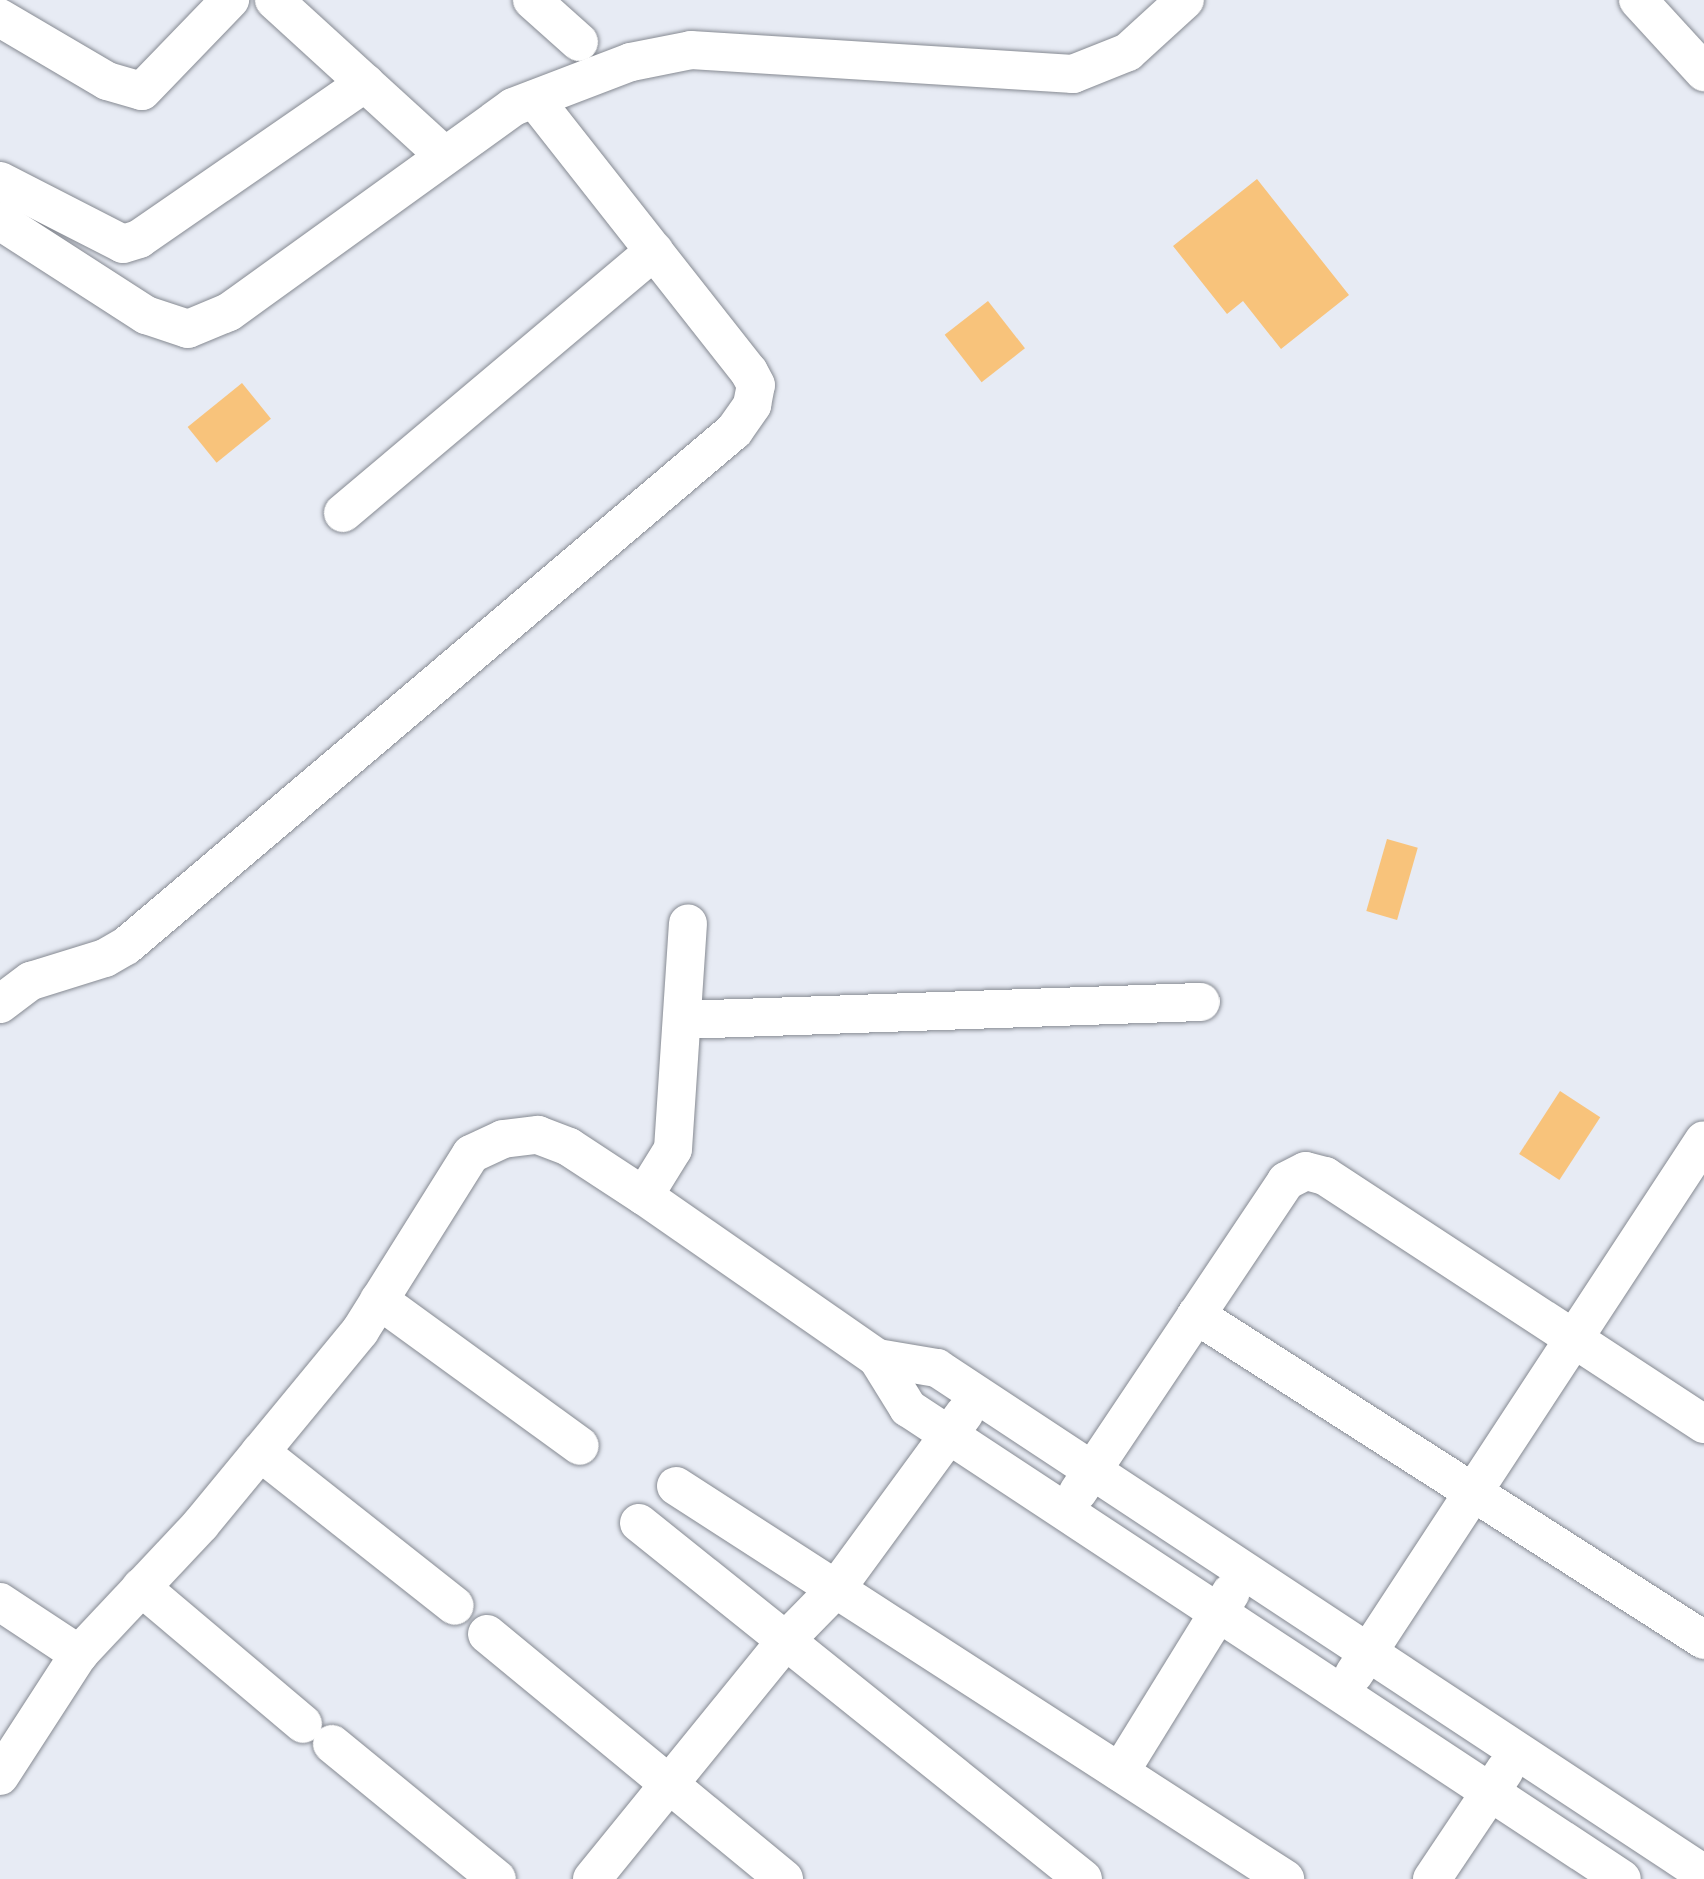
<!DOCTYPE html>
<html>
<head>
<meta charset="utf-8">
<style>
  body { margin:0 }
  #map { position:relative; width:1704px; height:1879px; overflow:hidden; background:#e7ebf4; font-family:"Asap Condensed",sans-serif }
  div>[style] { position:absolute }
  .building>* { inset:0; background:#f8c37b; transform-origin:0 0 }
  .roads { filter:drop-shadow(0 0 2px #868a92) drop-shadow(0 0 2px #868a92) }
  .minor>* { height:38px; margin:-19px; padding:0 19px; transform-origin:19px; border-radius:19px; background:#fff }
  span { translate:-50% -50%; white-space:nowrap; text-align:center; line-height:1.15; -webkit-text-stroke:5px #e7ebf4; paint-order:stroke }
</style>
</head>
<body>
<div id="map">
  <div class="building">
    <div style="clip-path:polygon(1257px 179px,1349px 295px,1281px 349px,1243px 301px,1227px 314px,1173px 246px)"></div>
    <div style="left:988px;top:301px;width:60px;height:55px;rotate:52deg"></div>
    <div style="left:242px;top:383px;width:46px;height:70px;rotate:51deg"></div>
    <div style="left:1387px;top:839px;width:32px;height:75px;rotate:16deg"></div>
    <div style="left:1560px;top:1091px;width:48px;height:75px;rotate:33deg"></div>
  </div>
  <div class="roads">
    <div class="minor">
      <div style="left:274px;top:0;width:230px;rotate:42.4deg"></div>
      <div style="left:532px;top:0;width:63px;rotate:41.8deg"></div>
      <div style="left:1638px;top:0;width:98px;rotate:47.5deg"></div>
      <div style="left:0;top:18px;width:124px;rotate:30.5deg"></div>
      <div style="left:107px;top:81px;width:36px;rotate:16deg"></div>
      <div style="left:142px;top:91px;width:127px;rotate:-46deg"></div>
      <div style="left:0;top:181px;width:138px;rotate:27.1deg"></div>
      <div style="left:123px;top:244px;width:17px;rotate:-17deg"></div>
      <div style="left:139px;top:239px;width:275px;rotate:-34.6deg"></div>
      <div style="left:0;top:221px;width:174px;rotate:32.8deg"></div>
      <div style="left:146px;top:315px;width:44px;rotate:18.4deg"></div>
      <div style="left:188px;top:329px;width:44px;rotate:-22.5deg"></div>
      <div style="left:229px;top:312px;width:350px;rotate:-35.8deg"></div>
      <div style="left:513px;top:107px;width:126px;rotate:-20.9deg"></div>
      <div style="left:631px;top:62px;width:61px;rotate:-11.3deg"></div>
      <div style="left:691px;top:50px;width:383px;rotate:3.6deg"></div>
      <div style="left:1073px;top:74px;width:59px;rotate:-21.8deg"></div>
      <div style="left:1128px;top:52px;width:77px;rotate:-42.4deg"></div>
      <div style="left:343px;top:513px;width:407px;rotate:-40.1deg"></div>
      <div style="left:0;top:1004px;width:39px;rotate:-37deg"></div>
      <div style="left:31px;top:981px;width:77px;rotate:-17.3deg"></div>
      <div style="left:105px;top:958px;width:24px;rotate:-30deg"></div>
      <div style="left:126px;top:946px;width:797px;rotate:-40.27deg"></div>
      <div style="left:734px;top:431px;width:32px;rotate:-55deg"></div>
      <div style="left:752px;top:405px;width:20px;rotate:-79deg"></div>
      <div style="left:756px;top:385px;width:15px;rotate:-118deg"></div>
      <div style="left:749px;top:372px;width:347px;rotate:-128.2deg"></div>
      <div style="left:682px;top:1020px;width:519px;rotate:-1.99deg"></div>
      <div style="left:644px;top:1196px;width:55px;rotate:-58.3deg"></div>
      <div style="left:673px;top:1149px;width:226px;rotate:-86.2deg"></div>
      <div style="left:379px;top:1300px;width:248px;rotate:36deg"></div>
      <div style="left:1196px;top:1315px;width:603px;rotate:32.61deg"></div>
      <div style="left:877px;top:1358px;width:61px;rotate:9.5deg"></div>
      <div style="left:937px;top:1368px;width:919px;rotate:33.41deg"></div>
      <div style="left:260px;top:1452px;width:248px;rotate:38.3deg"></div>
      <div style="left:676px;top:1486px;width:725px;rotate:32.83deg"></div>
      <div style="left:1078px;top:1492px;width:374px;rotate:-56.2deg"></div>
      <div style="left:1286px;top:1181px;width:22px;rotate:-27deg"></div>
      <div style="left:1306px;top:1171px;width:20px;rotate:15deg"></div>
      <div style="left:1325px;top:1176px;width:453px;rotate:33.2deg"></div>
      <div style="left:639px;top:1523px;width:569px;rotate:38.72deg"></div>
      <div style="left:141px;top:1587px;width:212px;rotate:40.2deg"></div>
      <div style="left:0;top:1602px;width:95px;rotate:33.4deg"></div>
      <div style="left:487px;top:1634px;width:385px;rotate:39.5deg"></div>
      <div style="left:1354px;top:1674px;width:638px;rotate:-56.76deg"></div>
      <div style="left:332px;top:1744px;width:213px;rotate:39.3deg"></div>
      <div style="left:1120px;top:1772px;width:211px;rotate:-58.3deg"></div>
      <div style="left:0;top:1776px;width:145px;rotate:-57.1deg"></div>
      <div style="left:79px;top:1654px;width:178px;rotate:-46.8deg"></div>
      <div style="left:201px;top:1524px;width:250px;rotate:-50.5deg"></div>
      <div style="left:360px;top:1331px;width:209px;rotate:-57.9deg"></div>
      <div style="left:471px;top:1154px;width:35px;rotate:-25deg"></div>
      <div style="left:503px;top:1139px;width:35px;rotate:-7deg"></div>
      <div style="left:538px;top:1135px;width:33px;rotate:21deg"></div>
      <div style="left:569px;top:1147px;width:90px;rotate:33.2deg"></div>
      <div style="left:644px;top:1196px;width:284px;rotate:34.8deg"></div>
      <div style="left:877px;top:1358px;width:59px;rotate:58.2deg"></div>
      <div style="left:908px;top:1408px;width:855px;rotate:33.41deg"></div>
      <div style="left:592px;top:1879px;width:308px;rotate:-50.9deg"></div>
      <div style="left:786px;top:1640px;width:71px;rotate:-45.6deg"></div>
      <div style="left:836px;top:1589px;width:217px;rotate:-53.8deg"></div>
      <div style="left:1432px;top:1879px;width:131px;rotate:-56.2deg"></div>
    </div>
  </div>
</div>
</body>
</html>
